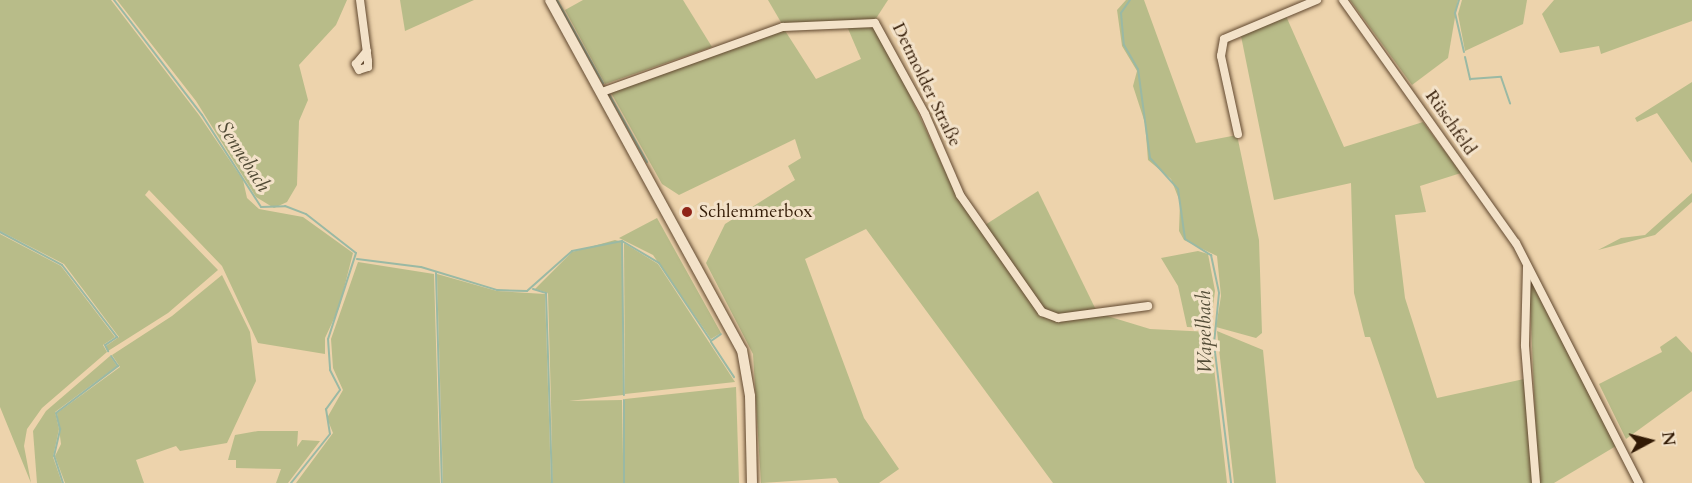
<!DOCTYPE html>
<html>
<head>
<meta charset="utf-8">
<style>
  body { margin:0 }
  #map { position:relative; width:1692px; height:483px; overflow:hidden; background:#edd3ac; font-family:Cardo,serif }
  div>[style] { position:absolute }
  .green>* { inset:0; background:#b8bc89; transform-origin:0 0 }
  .stream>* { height:2px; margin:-1px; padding:0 1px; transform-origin:1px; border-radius:1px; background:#9ab9a4 }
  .roads { filter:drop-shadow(0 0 2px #61482f) drop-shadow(0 0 2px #61482f) }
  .minor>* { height:8px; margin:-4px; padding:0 4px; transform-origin:4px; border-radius:4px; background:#f3e2c9 }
  .secondary>* { height:10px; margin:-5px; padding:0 5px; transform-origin:5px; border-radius:5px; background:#f3e2c9 }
  .dots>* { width:16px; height:16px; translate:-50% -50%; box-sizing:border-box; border:3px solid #f3e2c9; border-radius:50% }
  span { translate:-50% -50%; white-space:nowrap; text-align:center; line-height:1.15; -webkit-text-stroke:6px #f3e2c9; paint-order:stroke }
  .street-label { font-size:18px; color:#321a05 }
  .poi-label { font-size:18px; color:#321a05 }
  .left { translate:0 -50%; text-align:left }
  .water-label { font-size:20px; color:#514a35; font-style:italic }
  .north { position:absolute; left:1620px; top:411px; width:60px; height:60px; -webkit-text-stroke:4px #f3e2c9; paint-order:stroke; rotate:83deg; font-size:16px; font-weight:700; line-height:24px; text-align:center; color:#321a05 }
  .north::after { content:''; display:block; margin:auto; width:21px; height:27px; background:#321a05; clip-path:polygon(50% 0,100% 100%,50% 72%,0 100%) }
</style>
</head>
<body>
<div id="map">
  <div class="green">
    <div style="clip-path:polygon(0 0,111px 0,199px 115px,243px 180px,247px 198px,259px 209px,303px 217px,353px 253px,339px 308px,325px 338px,325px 354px,258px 343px,222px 266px,149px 190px,145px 195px,218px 270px,168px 313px,108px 351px,106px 346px,119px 337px,64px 264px,0 231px)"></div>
    <div style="clip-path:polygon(117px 0,347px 0,336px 25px,299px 65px,308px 100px,299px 121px,297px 185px,287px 202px,274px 208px,256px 197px,196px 101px)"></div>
    <div style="clip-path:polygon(400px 0,474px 0,405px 31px)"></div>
    <div style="clip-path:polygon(583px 0,683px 0,712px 47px,605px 84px,565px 10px)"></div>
    <div style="clip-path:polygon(768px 0,888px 0,875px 20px,782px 24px)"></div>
    <div style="clip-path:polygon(1126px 0,1144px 0,1196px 143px,1237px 135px,1259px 240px,1262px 333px,1256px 338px,1216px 327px,1221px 296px,1217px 256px,1184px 240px,1179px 231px,1180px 202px,1171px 179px,1148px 160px,1145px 123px,1133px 86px,1137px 71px,1122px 46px,1117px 10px)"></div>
    <div style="clip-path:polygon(1350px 0,1458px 0,1448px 58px,1412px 85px)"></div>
    <div style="clip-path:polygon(1462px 0,1527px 0,1523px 24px,1465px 51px,1458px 14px)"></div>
    <div style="clip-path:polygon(1554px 0,1692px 0,1692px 21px,1601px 54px,1599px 46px,1560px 53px,1542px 14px)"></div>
    <div style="clip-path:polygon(1286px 16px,1344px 147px,1423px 122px,1461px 173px,1420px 186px,1426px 212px,1395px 215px,1405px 298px,1437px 398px,1524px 379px,1532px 483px,1425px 483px,1415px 468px,1370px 337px,1365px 337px,1354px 293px,1351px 183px,1274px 200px,1240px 31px)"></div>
    <div style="clip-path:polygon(846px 24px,879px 29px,952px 186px,1040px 314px,1059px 321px,1104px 315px,1150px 329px,1210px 332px,1227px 483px,1053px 483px,866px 229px,805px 259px,864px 418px,899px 469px,879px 483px,839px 483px,836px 478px,761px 483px,753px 354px,706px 263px,725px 224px,795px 180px,788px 166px,801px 158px,795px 139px,679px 195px,662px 184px,610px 91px,784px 29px,816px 79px,861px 59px)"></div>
    <div style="clip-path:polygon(1692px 82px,1692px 163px,1657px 113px,1637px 122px,1635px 118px)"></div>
    <div style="clip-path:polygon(1038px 191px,1096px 310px,1059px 315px,1044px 310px,985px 225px)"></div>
    <div style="clip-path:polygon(1692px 193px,1692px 202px,1655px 235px,1598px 250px,1621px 238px,1645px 235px)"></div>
    <div style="clip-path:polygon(657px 218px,721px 333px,711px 339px,653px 255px,619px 238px)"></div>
    <div style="clip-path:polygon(0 234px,61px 266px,115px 337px,103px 345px,107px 352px,42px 408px,27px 429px,24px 446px,31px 483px,0 407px)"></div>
    <div style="clip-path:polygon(615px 240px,622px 242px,623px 395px,551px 403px,548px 293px,535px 289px,572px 252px)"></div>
    <div style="clip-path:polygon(624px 243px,658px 264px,735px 382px,625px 394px)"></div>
    <div style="clip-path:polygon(1198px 251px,1208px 254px,1215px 291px,1210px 328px,1187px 327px,1178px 286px,1161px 258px)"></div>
    <div style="clip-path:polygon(358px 262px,434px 274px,440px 483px,296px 483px,333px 433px,327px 418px,343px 390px,333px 368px,331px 339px)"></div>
    <div style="clip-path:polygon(437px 274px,497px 291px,545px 294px,551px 483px,443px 483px)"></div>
    <div style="clip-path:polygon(222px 275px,250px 332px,256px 381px,227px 443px,180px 451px,176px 446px,136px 460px,144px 483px,65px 483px,55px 456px,61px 444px,57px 413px,120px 367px,112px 355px,172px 316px)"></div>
    <div style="clip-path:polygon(1529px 278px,1616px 446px,1554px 483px,1538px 483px)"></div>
    <div style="clip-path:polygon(1217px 331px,1263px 350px,1276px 483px,1234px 483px)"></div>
    <div style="clip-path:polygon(1676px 336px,1692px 353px,1692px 391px,1626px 439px,1599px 384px,1662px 352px,1660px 347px)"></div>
    <div style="clip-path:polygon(110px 356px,117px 366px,55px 412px,59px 429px,53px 457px,62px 483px,37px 483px,33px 431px,46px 411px)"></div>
    <div style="clip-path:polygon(736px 387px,739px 483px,625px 483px,625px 399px)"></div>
    <div style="left:622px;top:400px;width:83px;height:71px;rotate:89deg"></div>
    <div style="clip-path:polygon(258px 431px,298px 431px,297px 447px,302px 440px,320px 441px,288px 483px,276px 483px,281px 469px,236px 468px,236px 460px,228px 460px,235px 435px)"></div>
  </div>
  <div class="stream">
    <div style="left:114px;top:0;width:145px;rotate:52.6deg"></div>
    <div style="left:202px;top:115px;width:109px;rotate:57.3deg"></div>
    <div style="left:261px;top:207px;width:24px;rotate:-2deg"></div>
    <div style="left:285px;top:206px;width:22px;rotate:21deg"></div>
    <div style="left:306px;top:214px;width:63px;rotate:38deg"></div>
    <div style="left:356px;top:253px;width:90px;rotate:108deg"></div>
    <div style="left:328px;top:339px;width:31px;rotate:86deg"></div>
    <div style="left:330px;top:370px;width:22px;rotate:63deg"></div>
    <div style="left:340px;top:390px;width:24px;rotate:126deg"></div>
    <div style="left:326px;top:409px;width:25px;rotate:81deg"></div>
    <div style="left:330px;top:434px;width:63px;rotate:128.5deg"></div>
    <div style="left:557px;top:0;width:95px;rotate:61deg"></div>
    <div style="left:1130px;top:0;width:16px;rotate:125deg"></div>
    <div style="left:1121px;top:13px;width:32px;rotate:85deg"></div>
    <div style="left:1124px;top:45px;width:28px;rotate:60deg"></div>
    <div style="left:1138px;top:69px;width:90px;rotate:82.3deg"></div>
    <div style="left:1150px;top:158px;width:42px;rotate:47.9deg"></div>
    <div style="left:1178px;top:189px;width:50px;rotate:82deg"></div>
    <div style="left:1185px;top:239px;width:31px;rotate:32deg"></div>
    <div style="left:1211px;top:255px;width:39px;rotate:78deg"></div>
    <div style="left:1219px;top:293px;width:51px;rotate:95.6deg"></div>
    <div style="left:1214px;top:344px;width:140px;rotate:83deg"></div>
    <div style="left:1459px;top:0;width:14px;rotate:107deg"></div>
    <div style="left:1455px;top:13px;width:40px;rotate:77deg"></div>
    <div style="left:1465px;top:57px;width:23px;rotate:77deg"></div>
    <div style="left:1470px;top:79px;width:31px;rotate:-4deg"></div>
    <div style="left:1501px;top:77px;width:28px;rotate:71deg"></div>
    <div style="left:609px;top:94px;width:78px;rotate:60.8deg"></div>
    <div style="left:0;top:232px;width:70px;rotate:28deg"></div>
    <div style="left:62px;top:265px;width:91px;rotate:52.6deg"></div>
    <div style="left:117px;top:337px;width:14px;rotate:146deg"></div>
    <div style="left:105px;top:345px;width:7px;rotate:63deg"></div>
    <div style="left:622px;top:241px;width:43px;rotate:30.7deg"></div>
    <div style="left:659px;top:263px;width:94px;rotate:56.3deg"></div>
    <div style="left:711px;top:341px;width:12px;rotate:-35deg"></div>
    <div style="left:357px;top:259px;width:64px;rotate:7.1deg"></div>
    <div style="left:421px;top:267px;width:79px;rotate:16.8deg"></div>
    <div style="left:497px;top:290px;width:30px;rotate:2deg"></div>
    <div style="left:527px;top:291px;width:60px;rotate:-41.6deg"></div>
    <div style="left:572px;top:251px;width:51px;rotate:-11.3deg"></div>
    <div style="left:622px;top:241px;width:154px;rotate:89.3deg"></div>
    <div style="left:436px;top:273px;width:210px;rotate:88.4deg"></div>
    <div style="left:533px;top:289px;width:14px;rotate:17deg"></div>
    <div style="left:546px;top:293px;width:190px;rotate:88.2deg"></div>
    <div style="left:711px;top:342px;width:42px;rotate:56.7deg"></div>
    <div style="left:624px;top:400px;width:83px;rotate:90deg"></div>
    <div style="left:63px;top:483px;width:28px;rotate:-108deg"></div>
    <div style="left:54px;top:456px;width:28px;rotate:-77deg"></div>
    <div style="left:60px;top:429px;width:16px;rotate:-104deg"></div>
    <div style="left:56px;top:413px;width:78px;rotate:-37.2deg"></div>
    <div style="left:118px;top:366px;width:12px;rotate:-125deg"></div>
  </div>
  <div class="roads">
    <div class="minor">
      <div style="left:360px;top:0;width:62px;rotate:82.5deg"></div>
      <div style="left:368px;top:61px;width:6px;rotate:90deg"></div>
      <div style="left:368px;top:67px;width:9px;rotate:162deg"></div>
      <div style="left:359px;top:70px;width:7px;rotate:-117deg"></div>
      <div style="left:356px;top:64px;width:17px;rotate:-50deg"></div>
      <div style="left:1343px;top:0;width:298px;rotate:54.6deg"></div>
      <div style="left:1516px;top:243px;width:270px;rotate:62.9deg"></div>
      <div style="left:602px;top:92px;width:192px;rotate:-19.8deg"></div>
      <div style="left:783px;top:27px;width:92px;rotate:-2.5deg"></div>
      <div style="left:875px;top:23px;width:104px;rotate:61.2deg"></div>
      <div style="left:925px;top:114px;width:88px;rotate:66.6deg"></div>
      <div style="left:960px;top:195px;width:143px;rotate:55deg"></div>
      <div style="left:1042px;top:312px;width:17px;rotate:21deg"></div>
      <div style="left:1058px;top:318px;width:91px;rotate:-7.6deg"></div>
      <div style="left:1238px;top:134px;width:80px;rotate:-102.3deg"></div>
      <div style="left:1221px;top:56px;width:17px;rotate:-80deg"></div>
      <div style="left:1224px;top:39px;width:101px;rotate:-22.8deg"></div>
      <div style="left:1527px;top:267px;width:79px;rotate:91.5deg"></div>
      <div style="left:1525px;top:346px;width:137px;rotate:85.4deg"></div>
    </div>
    <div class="secondary">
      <div style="left:550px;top:0;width:399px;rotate:61.3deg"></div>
      <div style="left:742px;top:350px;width:47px;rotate:80.1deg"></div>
      <div style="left:750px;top:396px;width:87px;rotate:88.7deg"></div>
    </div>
  </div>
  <div class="dots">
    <div style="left:687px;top:212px;background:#8f2418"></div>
  </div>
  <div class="street-label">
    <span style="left:926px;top:85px;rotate:64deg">Detmolder Straße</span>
    <span style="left:1450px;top:123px;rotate:55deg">Rüschfeld</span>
  </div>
  <div class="poi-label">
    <span class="left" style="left:699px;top:212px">Schlemmerbox</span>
  </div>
  <div class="water-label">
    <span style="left:244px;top:156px;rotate:57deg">Sennebach</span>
    <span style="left:1204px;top:332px;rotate:-91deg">Wapelbach</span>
  </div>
  <div class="north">N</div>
</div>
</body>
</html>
